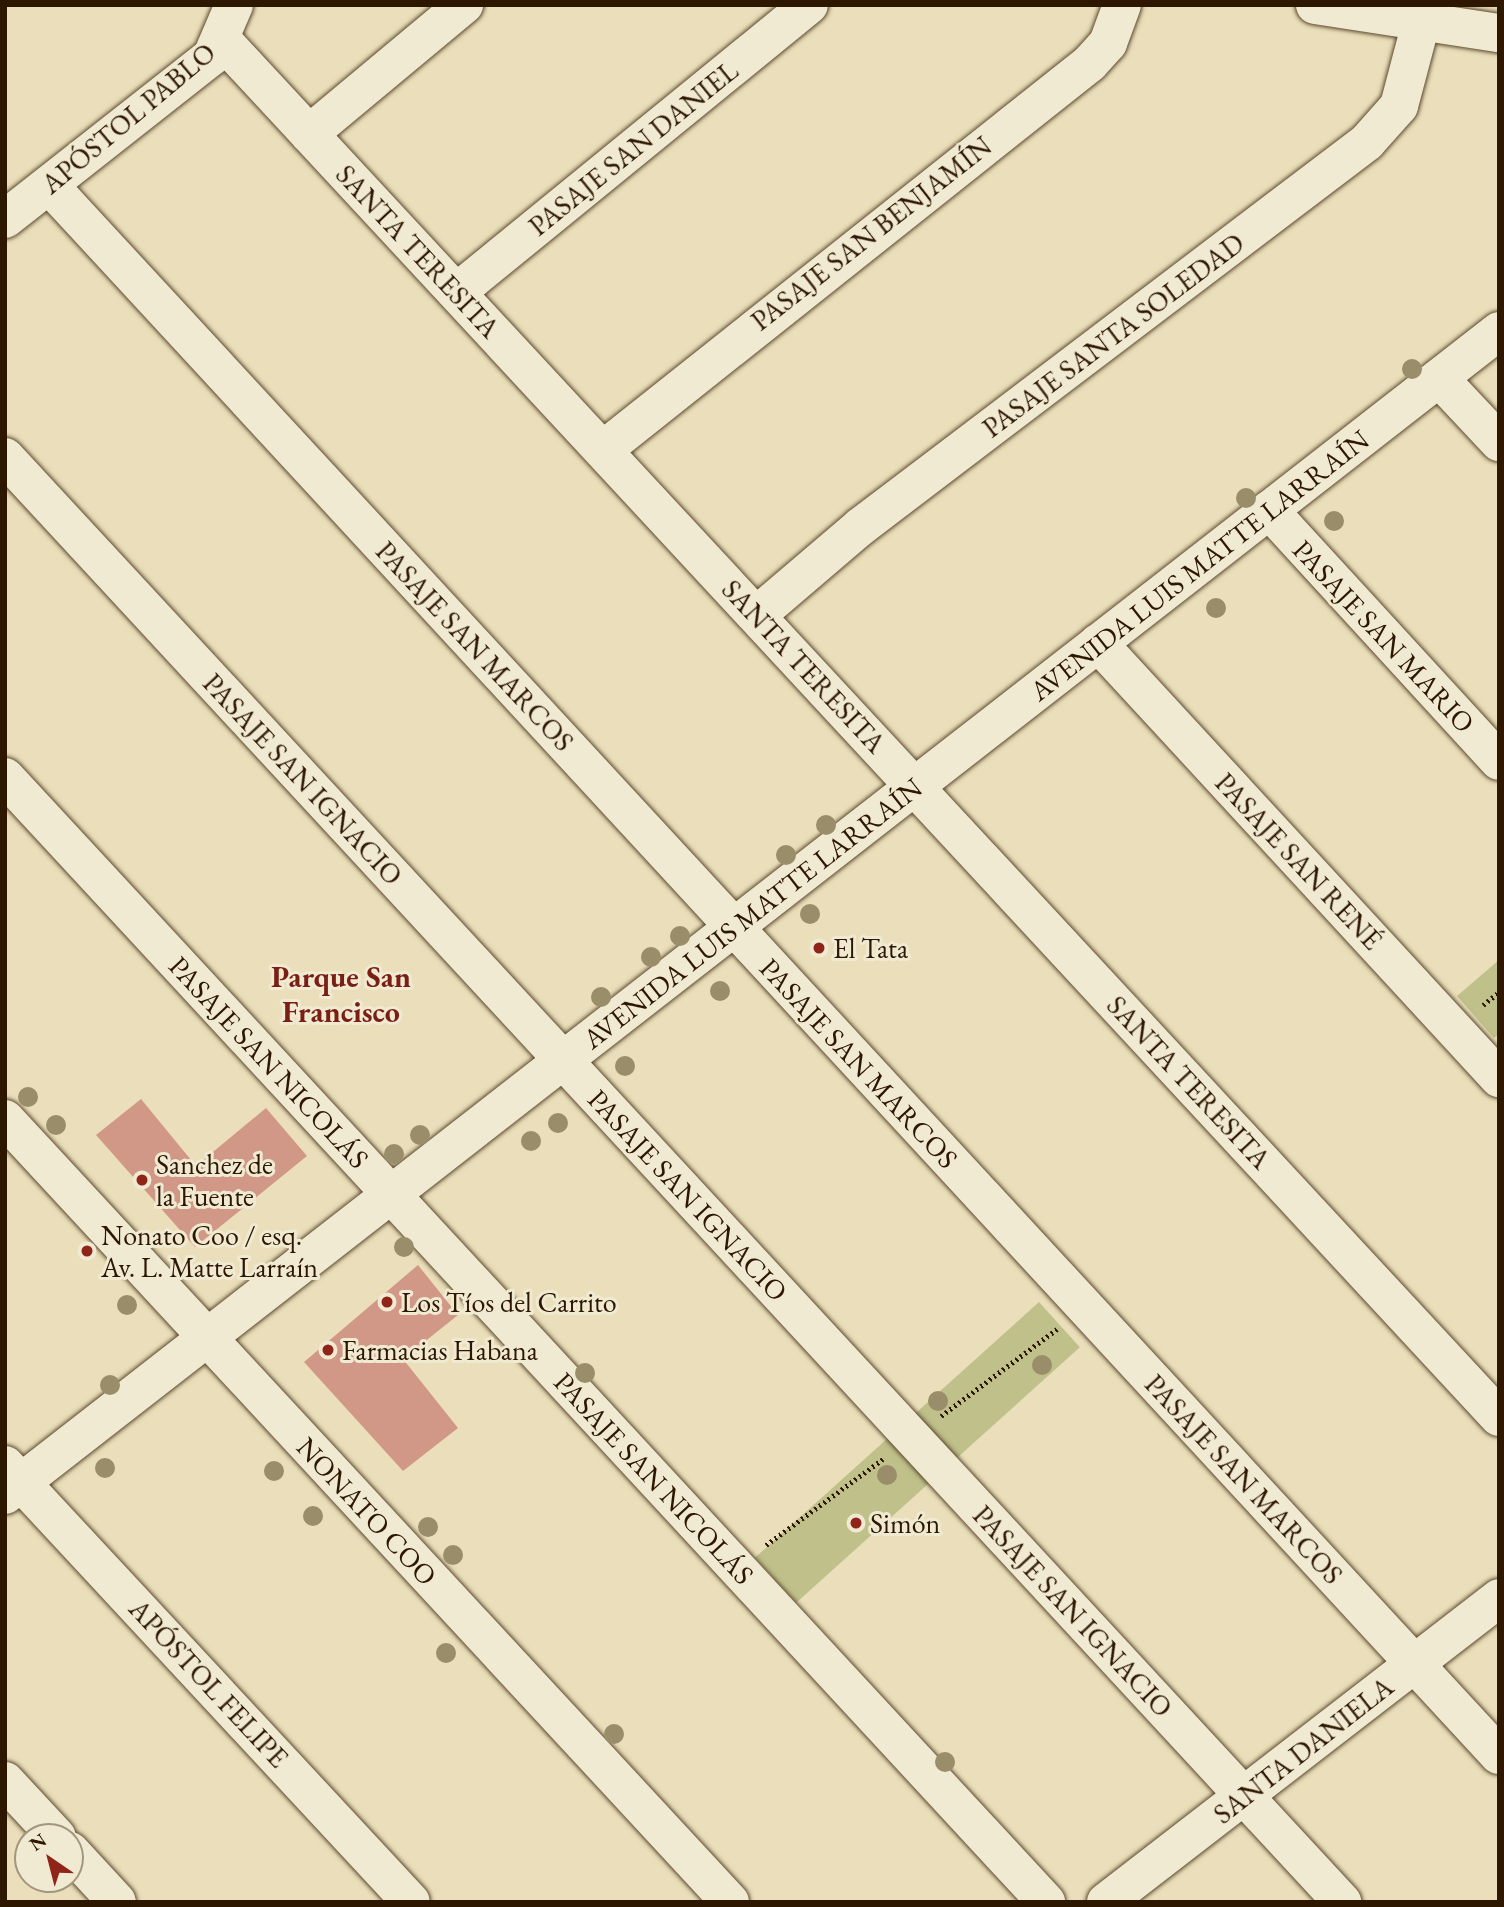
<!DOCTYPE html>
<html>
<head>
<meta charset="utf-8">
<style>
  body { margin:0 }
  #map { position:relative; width:1504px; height:1907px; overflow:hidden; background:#eadfba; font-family:"EB Garamond",serif }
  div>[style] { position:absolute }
  .green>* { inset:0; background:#bfc08a; transform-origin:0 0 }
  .building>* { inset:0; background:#d29887 }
  .path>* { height:4.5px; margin-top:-2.25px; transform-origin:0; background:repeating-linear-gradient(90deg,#2d1700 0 2px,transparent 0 5.5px) }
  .roads { filter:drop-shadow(0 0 2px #5c492e) drop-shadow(0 0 2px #5c492e) }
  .minor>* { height:38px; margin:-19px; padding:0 19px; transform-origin:19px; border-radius:19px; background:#f1ead2 }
  .tertiary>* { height:38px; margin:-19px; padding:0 19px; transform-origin:19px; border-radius:19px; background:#f1ead2 }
  .secondary>* { height:38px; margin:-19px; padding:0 19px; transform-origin:19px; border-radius:19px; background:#f1ead2 }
  .trees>* { width:20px; height:20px; margin:-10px; border-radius:50%; background:#9a8d6a }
  .dots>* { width:19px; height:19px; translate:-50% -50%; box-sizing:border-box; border:4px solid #f1ead2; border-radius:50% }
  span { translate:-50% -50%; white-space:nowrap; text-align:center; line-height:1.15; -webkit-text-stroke:6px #f1ead2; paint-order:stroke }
  .street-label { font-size:28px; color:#2d1700 }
  .poi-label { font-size:28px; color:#2d1700 }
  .left { translate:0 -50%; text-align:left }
  .neighbourhood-label { font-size:30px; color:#7a1f14; font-weight:700 }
  .frame { position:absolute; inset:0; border:7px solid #2d1700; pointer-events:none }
  .north { position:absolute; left:14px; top:1823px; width:70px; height:70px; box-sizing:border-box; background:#f1ead2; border:2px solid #a3967e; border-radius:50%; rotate:325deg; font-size:19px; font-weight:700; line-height:28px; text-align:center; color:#2d1700 }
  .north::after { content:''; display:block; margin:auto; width:24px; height:32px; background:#8f2418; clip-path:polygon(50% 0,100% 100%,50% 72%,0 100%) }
</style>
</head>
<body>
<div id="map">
  <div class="green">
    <div style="clip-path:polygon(1499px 960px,1499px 1034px,1494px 1038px,1457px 996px)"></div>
    <div style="left:1039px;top:1302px;width:61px;height:382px;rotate:48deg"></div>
  </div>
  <div class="building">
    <div style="clip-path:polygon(141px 1099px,196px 1166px,266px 1108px,307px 1156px,195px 1247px,96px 1135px)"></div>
    <div style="clip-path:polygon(418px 1265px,458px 1315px,403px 1359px,458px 1428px,403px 1471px,304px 1362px)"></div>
  </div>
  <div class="path">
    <div style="left:1483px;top:1005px;width:21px;rotate:-39deg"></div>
    <div style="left:941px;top:1416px;width:145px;rotate:-36.9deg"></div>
    <div style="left:766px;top:1545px;width:145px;rotate:-36.3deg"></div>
  </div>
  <div class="roads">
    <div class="minor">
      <div style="left:222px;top:40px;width:1878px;rotate:47.16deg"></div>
      <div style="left:309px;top:134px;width:202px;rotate:-39.8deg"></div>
      <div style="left:49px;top:185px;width:2137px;rotate:47.28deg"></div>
      <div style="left:5px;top:219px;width:263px;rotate:-38.2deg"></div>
      <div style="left:212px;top:56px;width:56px;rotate:-66.7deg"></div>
      <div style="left:457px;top:292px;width:454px;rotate:-39.2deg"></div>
      <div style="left:1439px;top:378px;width:88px;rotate:46.8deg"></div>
      <div style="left:603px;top:450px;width:622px;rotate:-38.47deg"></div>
      <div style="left:1090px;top:63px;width:27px;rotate:-48deg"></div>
      <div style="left:1108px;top:43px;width:40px;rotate:-69.8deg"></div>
      <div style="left:5px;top:457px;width:1969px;rotate:47.22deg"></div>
      <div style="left:1269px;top:510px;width:340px;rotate:47.5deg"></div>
      <div style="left:757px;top:615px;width:135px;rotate:-40.5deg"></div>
      <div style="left:860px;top:527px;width:637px;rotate:-37.21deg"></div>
      <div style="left:1367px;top:142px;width:48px;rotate:-48.4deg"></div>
      <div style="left:1399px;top:106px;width:86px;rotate:-75.2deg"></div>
      <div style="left:1098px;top:643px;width:592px;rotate:47.33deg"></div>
      <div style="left:5px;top:777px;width:1533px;rotate:47.22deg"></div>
      <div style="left:5px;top:1465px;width:596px;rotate:47.11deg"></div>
      <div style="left:5px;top:1781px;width:76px;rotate:47.1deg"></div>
      <div style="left:70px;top:1851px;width:69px;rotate:47.3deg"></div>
      <div style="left:1106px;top:1902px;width:497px;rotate:-37.7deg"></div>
    </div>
    <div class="tertiary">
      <div style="left:1315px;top:5px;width:186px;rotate:8.7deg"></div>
      <div style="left:5px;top:1495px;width:1894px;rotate:-37.92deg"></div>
    </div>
    <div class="secondary">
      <div style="left:5px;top:1119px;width:1067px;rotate:47.2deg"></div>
    </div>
  </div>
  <div class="trees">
    <div style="left:1412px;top:369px"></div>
    <div style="left:1246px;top:498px"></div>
    <div style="left:1334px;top:521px"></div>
    <div style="left:1216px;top:608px"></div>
    <div style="left:826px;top:825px"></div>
    <div style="left:786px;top:855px"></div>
    <div style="left:810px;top:914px"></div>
    <div style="left:680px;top:936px"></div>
    <div style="left:651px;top:957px"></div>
    <div style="left:720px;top:991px"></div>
    <div style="left:601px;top:997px"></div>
    <div style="left:625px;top:1066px"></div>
    <div style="left:28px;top:1097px"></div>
    <div style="left:558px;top:1123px"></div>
    <div style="left:56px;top:1125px"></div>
    <div style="left:420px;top:1135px"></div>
    <div style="left:531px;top:1141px"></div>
    <div style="left:394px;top:1154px"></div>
    <div style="left:404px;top:1247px"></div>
    <div style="left:127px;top:1305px"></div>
    <div style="left:1042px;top:1365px"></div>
    <div style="left:585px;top:1373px"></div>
    <div style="left:110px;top:1385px"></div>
    <div style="left:938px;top:1401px"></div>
    <div style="left:105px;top:1468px"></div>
    <div style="left:274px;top:1471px"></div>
    <div style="left:887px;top:1475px"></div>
    <div style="left:313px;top:1516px"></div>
    <div style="left:428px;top:1527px"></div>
    <div style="left:453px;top:1555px"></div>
    <div style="left:446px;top:1653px"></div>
    <div style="left:614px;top:1734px"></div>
    <div style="left:945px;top:1762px"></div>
  </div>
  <div class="dots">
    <div style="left:819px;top:948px;background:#8f2418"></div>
    <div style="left:142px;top:1180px;background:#8f2418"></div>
    <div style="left:87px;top:1251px;background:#8f2418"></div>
    <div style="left:387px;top:1302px;background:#8f2418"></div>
    <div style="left:328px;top:1350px;background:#8f2418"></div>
    <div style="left:856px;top:1523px;background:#8f2418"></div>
  </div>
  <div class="street-label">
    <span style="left:128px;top:118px;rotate:-40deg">APÓSTOL PABLO</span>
    <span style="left:633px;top:148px;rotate:-39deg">PASAJE SAN DANIEL</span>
    <span style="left:871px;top:233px;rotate:-38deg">PASAJE SAN BENJAMÍN</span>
    <span style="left:418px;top:251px;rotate:47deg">SANTA TERESITA</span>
    <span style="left:1113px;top:335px;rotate:-37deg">PASAJE SANTA SOLEDAD</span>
    <span style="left:1199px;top:565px;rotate:-38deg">AVENIDA LUIS MATTE LARRAÍN</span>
    <span style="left:1384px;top:636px;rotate:47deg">PASAJE SAN MARIO</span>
    <span style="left:475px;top:646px;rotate:47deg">PASAJE SAN MARCOS</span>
    <span style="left:804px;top:666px;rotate:47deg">SANTA TERESITA</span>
    <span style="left:303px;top:779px;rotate:47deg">PASAJE SAN IGNACIO</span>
    <span style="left:1299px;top:861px;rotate:47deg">PASAJE SAN RENÉ</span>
    <span style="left:752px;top:913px;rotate:-38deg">AVENIDA LUIS MATTE LARRAÍN</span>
    <span style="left:269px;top:1062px;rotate:47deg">PASAJE SAN NICOLÁS</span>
    <span style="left:859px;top:1063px;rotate:47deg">PASAJE SAN MARCOS</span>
    <span style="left:1189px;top:1082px;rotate:47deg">SANTA TERESITA</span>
    <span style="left:688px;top:1195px;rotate:47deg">PASAJE SAN IGNACIO</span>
    <span style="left:654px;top:1478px;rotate:47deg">PASAJE SAN NICOLÁS</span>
    <span style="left:1244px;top:1479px;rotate:47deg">PASAJE SAN MARCOS</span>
    <span style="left:367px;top:1511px;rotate:47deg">NONATO COO</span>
    <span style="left:1073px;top:1611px;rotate:47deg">PASAJE SAN IGNACIO</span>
    <span style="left:209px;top:1683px;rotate:47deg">APÓSTOL FELIPE</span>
    <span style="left:1303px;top:1750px;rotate:-38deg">SANTA DANIELA</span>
  </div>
  <div class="poi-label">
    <span class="left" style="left:833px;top:948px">El Tata</span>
    <span class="left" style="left:156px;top:1180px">Sanchez de<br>la Fuente</span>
    <span class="left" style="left:101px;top:1251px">Nonato Coo / esq.<br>Av. L. Matte Larraín</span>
    <span class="left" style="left:401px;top:1302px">Los Tíos del Carrito</span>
    <span class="left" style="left:342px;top:1350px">Farmacias Habana</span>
    <span class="left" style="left:870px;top:1523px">Simón</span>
  </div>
  <div class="neighbourhood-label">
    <span style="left:341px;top:994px">Parque San<br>Francisco</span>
  </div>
  <div class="frame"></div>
  <div class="north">N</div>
</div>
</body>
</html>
